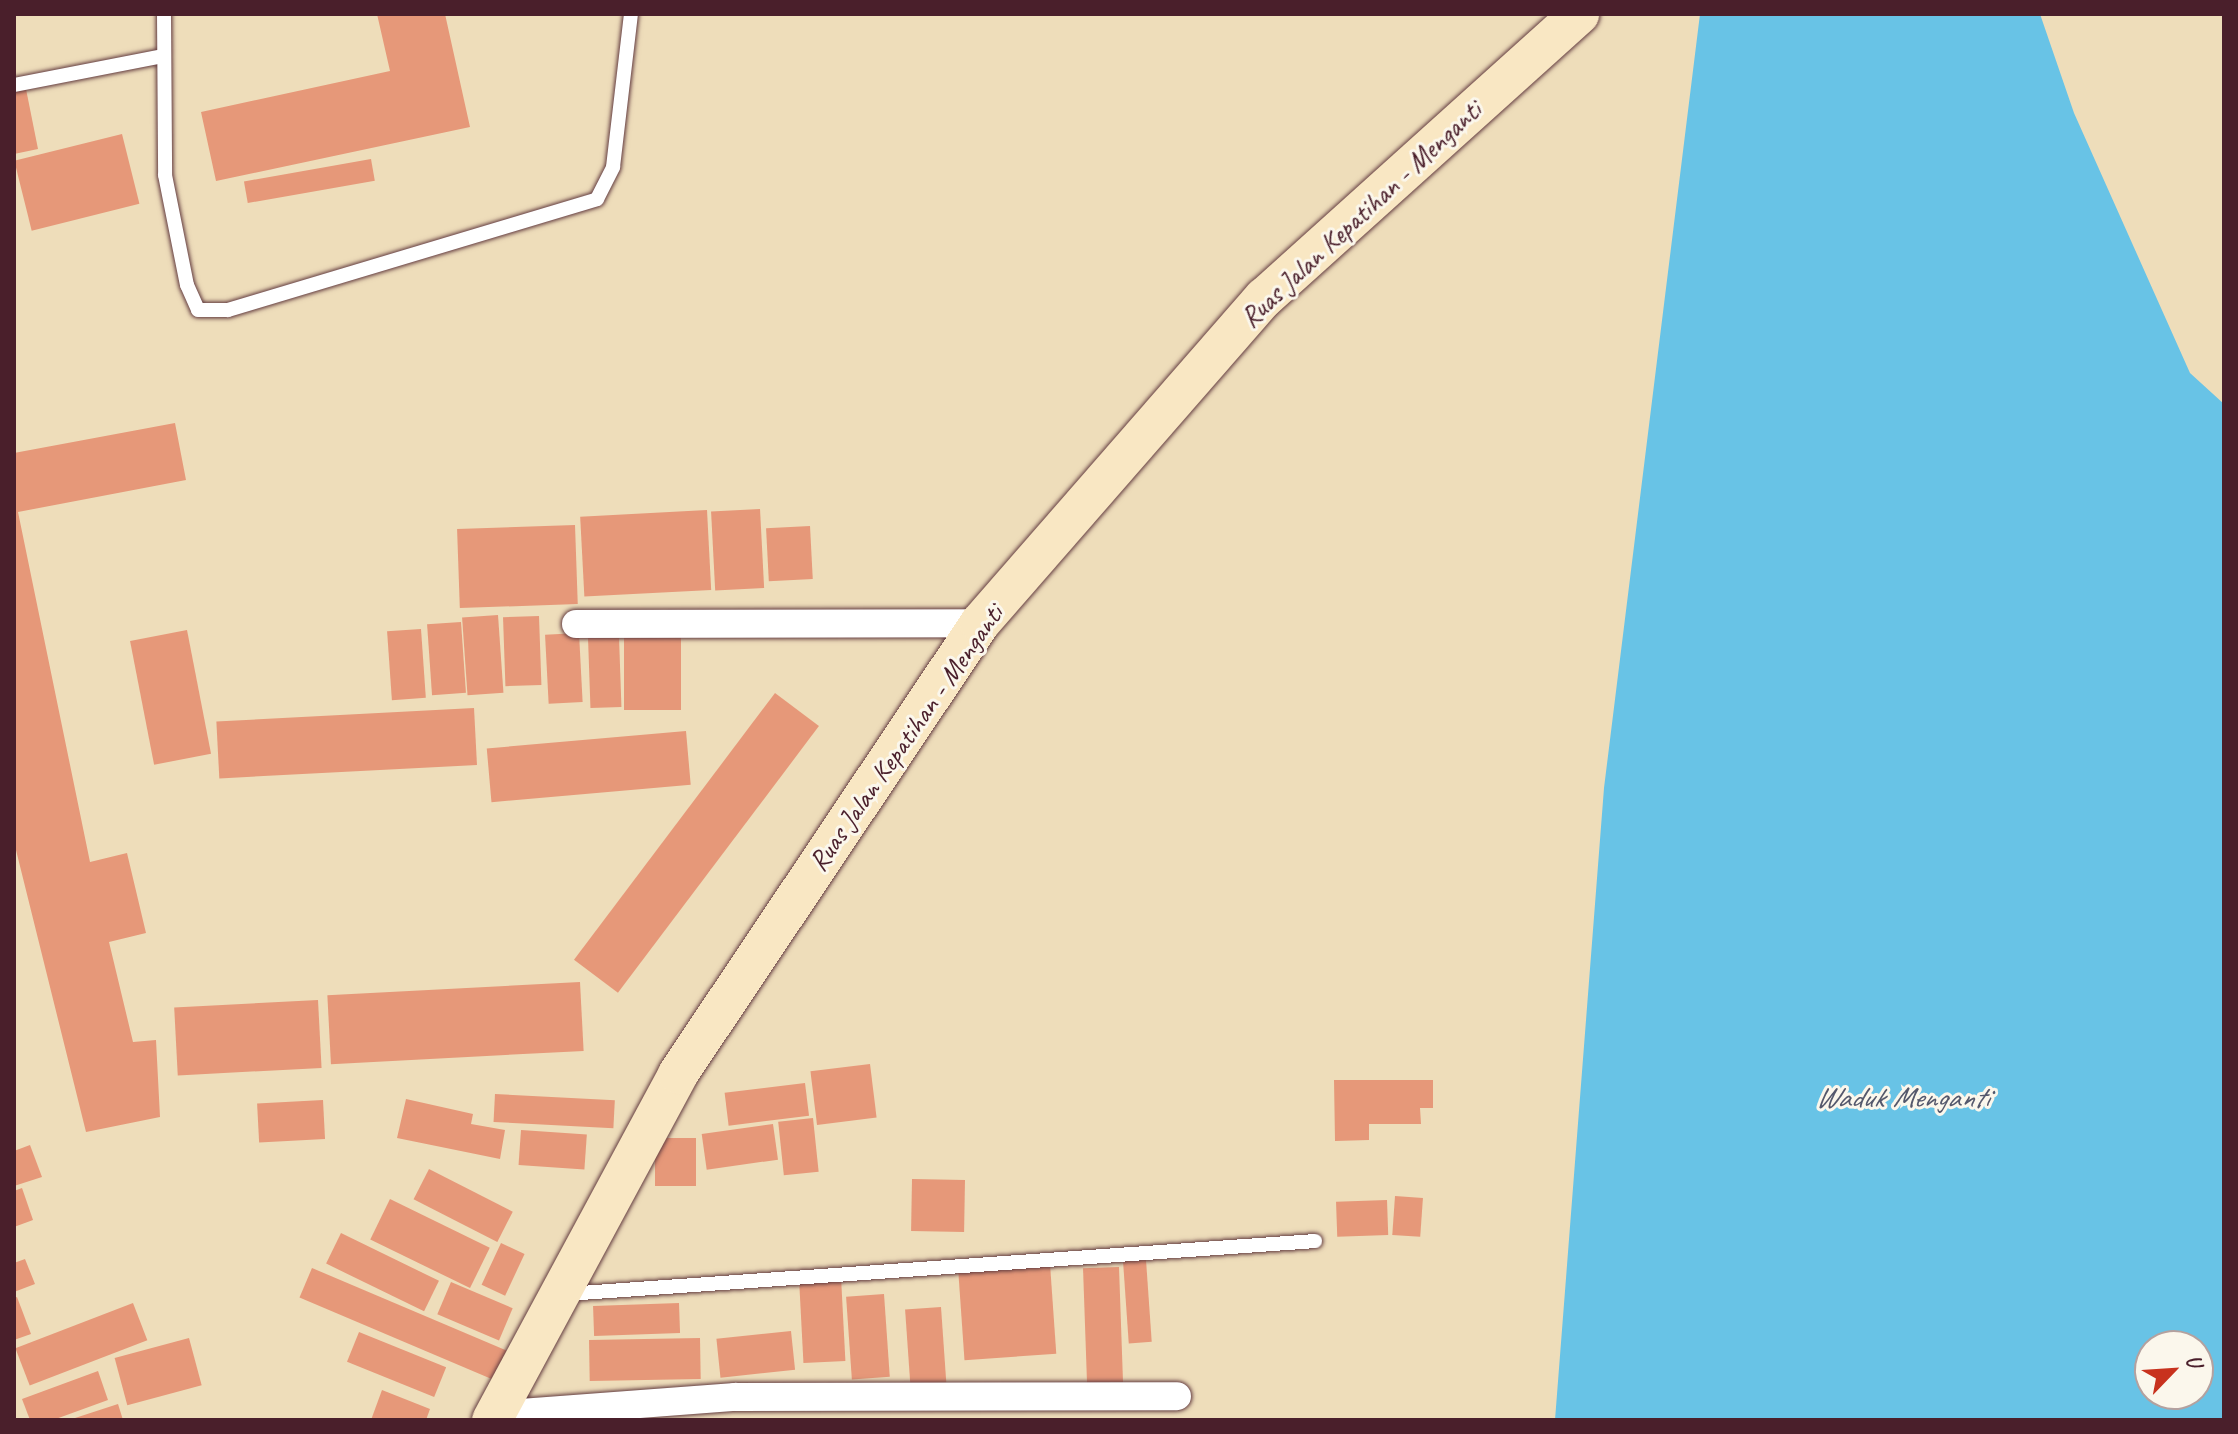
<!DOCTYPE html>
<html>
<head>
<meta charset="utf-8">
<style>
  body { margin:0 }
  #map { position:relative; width:2238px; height:1434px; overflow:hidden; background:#eeddba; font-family:Caveat,sans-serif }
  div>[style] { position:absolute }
  .water>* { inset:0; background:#68c3e6 }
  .building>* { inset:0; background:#e69879; transform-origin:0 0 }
  .roads { filter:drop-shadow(0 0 2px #633c40) drop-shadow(0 0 2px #633c40) }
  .service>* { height:14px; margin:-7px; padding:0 7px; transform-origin:7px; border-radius:7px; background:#fff }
  .minor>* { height:28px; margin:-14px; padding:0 14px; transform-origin:14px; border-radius:14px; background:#fff }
  .secondary>* { height:40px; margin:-20px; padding:0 20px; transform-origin:20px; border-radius:20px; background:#f9e7c3 }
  span { translate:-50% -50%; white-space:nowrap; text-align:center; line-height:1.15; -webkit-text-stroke:6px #fbf7ec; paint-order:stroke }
  .street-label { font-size:28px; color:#4a1f2b }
  .water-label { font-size:30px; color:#54586c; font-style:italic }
  .frame { position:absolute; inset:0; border:16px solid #4a1f2b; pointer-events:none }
  .north { position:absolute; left:2134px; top:1330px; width:80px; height:80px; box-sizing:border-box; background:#fbf7ec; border:2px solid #b4a19f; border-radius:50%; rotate:65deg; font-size:22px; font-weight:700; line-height:32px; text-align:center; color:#4a1f2b }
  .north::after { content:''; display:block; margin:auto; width:28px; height:36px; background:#c8321e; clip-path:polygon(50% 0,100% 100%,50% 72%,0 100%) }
</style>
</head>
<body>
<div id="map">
  <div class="water">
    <div style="clip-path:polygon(evenodd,1700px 14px,2040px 14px,2074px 113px,2190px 373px,2224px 404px,2224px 1420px,1555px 1420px,1604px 788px,1700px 14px,2150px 1346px,2198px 1346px,2198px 1394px,2150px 1394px,2150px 1346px)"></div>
  </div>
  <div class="building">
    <div style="clip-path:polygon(377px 14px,445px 14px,470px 127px,216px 181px,201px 112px,390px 71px)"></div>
    <div style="clip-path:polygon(26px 89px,38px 149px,14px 154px,14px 92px)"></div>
    <div style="left:122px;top:134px;width:72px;height:111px;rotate:76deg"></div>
    <div style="left:371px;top:159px;width:22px;height:129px;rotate:80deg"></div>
    <div style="clip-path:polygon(175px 423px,186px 480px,18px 512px,90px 862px,127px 853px,146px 933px,109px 942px,133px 1042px,156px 1040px,160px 1117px,86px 1132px,14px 842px,14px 453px)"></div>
    <div style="left:760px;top:509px;width:79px;height:49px;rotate:87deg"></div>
    <div style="left:707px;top:510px;width:80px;height:127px;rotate:87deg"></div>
    <div style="left:575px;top:525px;width:79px;height:118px;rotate:88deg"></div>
    <div style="left:810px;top:526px;width:53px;height:44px;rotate:87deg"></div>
    <div style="left:498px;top:615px;width:78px;height:36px;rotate:86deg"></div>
    <div style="left:539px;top:616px;width:69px;height:36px;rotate:88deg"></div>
    <div style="left:461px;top:622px;width:71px;height:34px;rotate:86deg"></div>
    <div style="left:624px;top:628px;width:57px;height:82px"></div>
    <div style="left:421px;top:629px;width:69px;height:34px;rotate:86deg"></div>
    <div style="left:187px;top:630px;width:126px;height:58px;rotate:79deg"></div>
    <div style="left:579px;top:633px;width:69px;height:34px;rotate:87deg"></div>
    <div style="left:619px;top:637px;width:70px;height:31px;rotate:88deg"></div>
    <div style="left:775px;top:693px;width:55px;height:334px;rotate:37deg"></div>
    <div style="left:474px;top:708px;width:57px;height:258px;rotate:87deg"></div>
    <div style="left:686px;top:731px;width:54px;height:200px;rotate:85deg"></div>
    <div style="left:580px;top:982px;width:69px;height:253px;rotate:87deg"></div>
    <div style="left:318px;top:1000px;width:68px;height:144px;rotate:87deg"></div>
    <div style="left:870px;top:1064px;width:54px;height:60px;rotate:83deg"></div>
    <div style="clip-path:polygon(1334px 1080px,1433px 1080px,1433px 1108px,1420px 1108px,1421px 1124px,1369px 1124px,1369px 1140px,1335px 1141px)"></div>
    <div style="left:805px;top:1083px;width:33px;height:81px;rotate:83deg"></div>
    <div style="left:495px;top:1094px;width:120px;height:28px;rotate:3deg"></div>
    <div style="clip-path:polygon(406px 1099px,473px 1114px,471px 1124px,505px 1130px,500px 1159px,397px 1138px)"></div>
    <div style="left:323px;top:1100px;width:39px;height:66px;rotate:87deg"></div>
    <div style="left:813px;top:1118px;width:54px;height:35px;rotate:84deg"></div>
    <div style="left:773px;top:1124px;width:36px;height:72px;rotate:82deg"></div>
    <div style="left:521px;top:1130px;width:66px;height:35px;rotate:4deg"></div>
    <div style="left:655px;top:1138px;width:41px;height:48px"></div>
    <div style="clip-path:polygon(30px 1145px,42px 1177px,14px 1186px,14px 1151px)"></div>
    <div style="left:429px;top:1169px;width:94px;height:34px;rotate:27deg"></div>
    <div style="left:912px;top:1179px;width:53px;height:52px;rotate:1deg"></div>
    <div style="clip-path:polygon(22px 1188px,33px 1220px,14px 1227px,14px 1191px)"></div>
    <div style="left:1395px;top:1196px;width:28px;height:39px;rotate:4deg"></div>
    <div style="left:390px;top:1199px;width:111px;height:45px;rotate:26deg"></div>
    <div style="left:1387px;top:1200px;width:35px;height:51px;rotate:88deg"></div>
    <div style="left:341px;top:1233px;width:109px;height:34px;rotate:26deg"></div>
    <div style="left:501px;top:1243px;width:26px;height:46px;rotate:25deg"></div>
    <div style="clip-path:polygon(25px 1259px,35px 1284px,14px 1292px,14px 1263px)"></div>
    <div style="left:1146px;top:1260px;width:82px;height:23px;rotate:86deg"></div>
    <div style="left:1050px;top:1264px;width:90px;height:92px;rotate:86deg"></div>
    <div style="left:1119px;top:1267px;width:115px;height:36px;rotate:88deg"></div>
    <div style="left:312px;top:1268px;width:217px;height:32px;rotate:23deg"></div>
    <div style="left:841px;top:1277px;width:84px;height:42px;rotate:87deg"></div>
    <div style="left:451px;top:1282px;width:67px;height:35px;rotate:23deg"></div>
    <div style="left:884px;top:1294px;width:83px;height:38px;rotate:86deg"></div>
    <div style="clip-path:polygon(17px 1297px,31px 1334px,14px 1340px,14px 1298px)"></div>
    <div style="left:133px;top:1303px;width:40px;height:126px;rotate:69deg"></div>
    <div style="left:679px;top:1303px;width:30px;height:86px;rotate:88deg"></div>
    <div style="left:941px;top:1307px;width:76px;height:36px;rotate:86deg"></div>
    <div style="left:791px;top:1331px;width:39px;height:75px;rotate:84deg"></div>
    <div style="left:359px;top:1332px;width:94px;height:32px;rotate:22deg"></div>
    <div style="left:189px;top:1338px;width:49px;height:77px;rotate:75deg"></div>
    <div style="left:700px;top:1338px;width:41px;height:111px;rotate:89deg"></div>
    <div style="clip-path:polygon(98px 1371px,108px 1400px,53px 1420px,30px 1420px,22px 1399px)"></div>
    <div style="clip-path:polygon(382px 1390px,430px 1409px,426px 1420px,371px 1420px)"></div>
    <div style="clip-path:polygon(118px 1404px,123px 1420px,72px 1420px,72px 1419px)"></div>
  </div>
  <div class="roads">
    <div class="service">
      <div style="left:164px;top:14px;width:161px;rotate:89.6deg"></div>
      <div style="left:165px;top:175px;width:112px;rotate:78.7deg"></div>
      <div style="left:187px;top:285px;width:27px;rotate:66deg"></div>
      <div style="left:198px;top:310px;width:30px"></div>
      <div style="left:228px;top:310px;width:385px;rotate:-16.7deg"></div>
      <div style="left:597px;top:199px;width:36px;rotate:-63deg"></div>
      <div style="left:613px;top:167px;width:154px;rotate:-83.3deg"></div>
      <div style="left:14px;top:85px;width:152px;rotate:-11deg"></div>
      <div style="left:567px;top:1294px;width:750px;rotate:-4.05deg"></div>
    </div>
    <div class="minor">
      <div style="left:576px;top:624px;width:404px;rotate:-0.1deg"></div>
      <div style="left:494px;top:1415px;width:242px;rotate:-4.3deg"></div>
      <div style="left:735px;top:1397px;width:442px;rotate:-0.1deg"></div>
    </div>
    <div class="secondary">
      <div style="left:492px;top:1420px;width:393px;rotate:-61.7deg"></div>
      <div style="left:678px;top:1074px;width:543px;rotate:-56.19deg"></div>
      <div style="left:980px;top:623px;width:432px;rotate:-48.9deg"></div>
      <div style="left:1264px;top:298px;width:424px;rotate:-42deg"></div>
    </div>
  </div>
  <div class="street-label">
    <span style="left:1361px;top:214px;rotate:-43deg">Ruas Jalan Kepatihan - Menganti</span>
    <span style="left:906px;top:738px;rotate:-55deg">Ruas Jalan Kepatihan - Menganti</span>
  </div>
  <div class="water-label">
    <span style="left:1902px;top:1097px">Waduk Menganti</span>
  </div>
  <div class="frame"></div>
  <div class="north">U</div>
</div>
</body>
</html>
